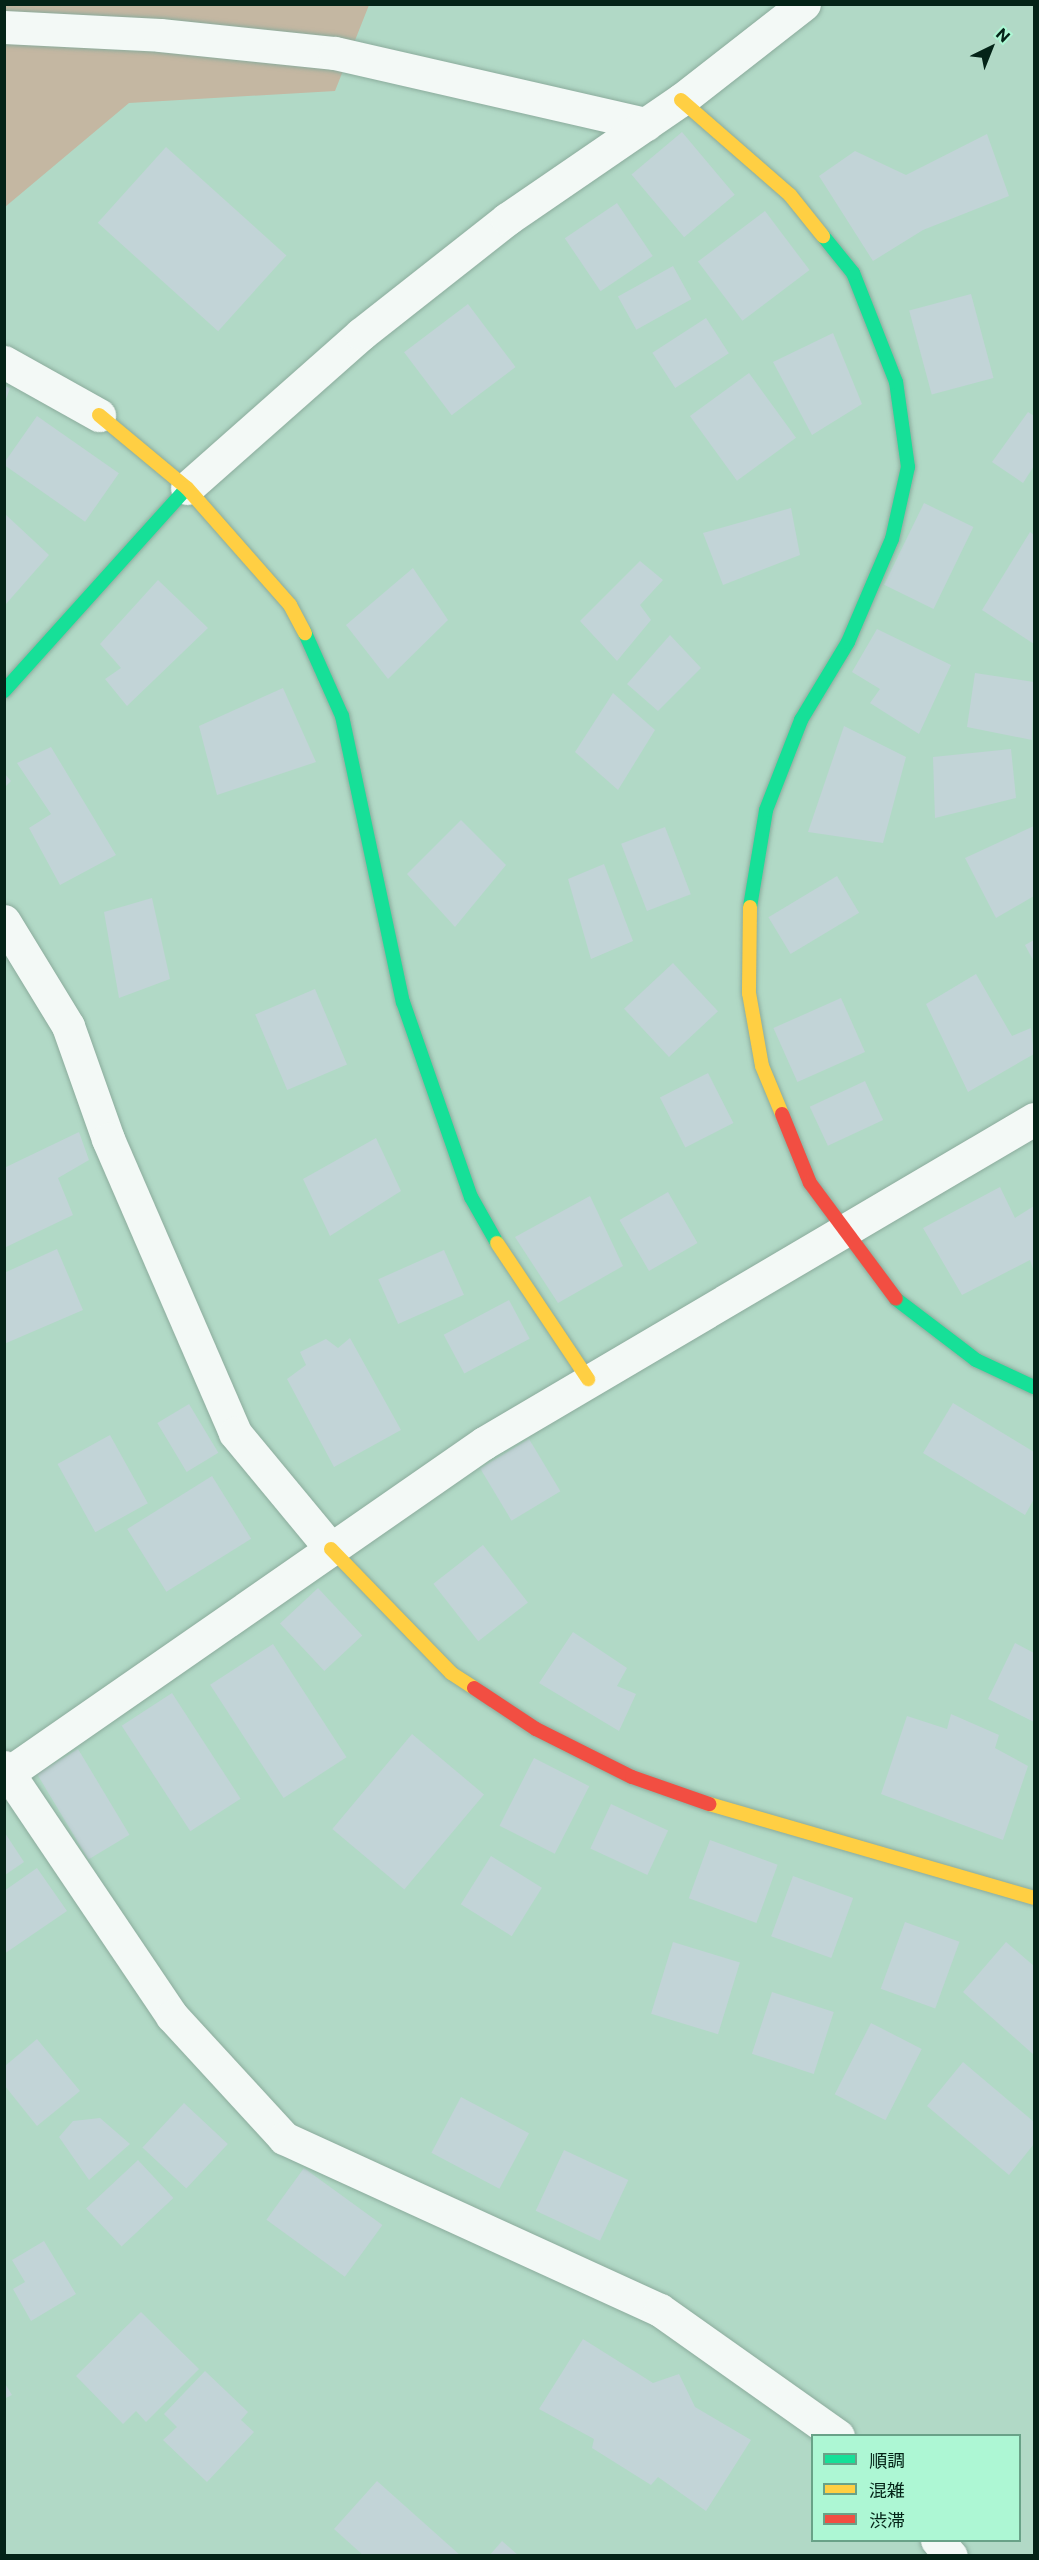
<!DOCTYPE html>
<html>
<head>
<meta charset="utf-8">
<style>
  body { margin:0 }
  #map { position:relative; width:1039px; height:2560px; overflow:hidden; background:#b1d9c6; font-family:Commissioner,"Noto Sans JP",sans-serif }
  div>[style] { position:absolute }
  .green>* { inset:0; background:#c4b7a2 }
  .building>* { inset:0; background:#c2d4d7; transform-origin:0 0 }
  .roads { filter:drop-shadow(0 0 2px #8bab9c) drop-shadow(0 0 2px #8bab9c) }
  .street>* { height:33px; margin:-16.5px; padding:0 16.5px; transform-origin:16.5px; border-radius:16.5px; background:#f3f9f6 }
  .fast>* { height:14px; margin:-7px; padding:0 7px; transform-origin:7px; border-radius:7px; background:#16e098 }
  .slow>* { height:14px; margin:-7px; padding:0 7px; transform-origin:7px; border-radius:7px; background:#ffcf43 }
  .jam>* { height:14px; margin:-7px; padding:0 7px; transform-origin:7px; border-radius:7px; background:#f24e42 }
  span { translate:-50% -50%; white-space:nowrap; text-align:center; line-height:1.15; -webkit-text-stroke:4.5px #adf7d4; paint-order:stroke }
  .frame { position:absolute; inset:0; border:6px solid #042317; pointer-events:none }
  .legend { position:absolute; left:811px; top:2434px; width:210px; height:108px; box-sizing:border-box; background:#adf7d4; border:2px solid #69a288; margin:0; padding:8px 10px; list-style:none; font-size:18px; color:#042317 }
  .legend li { display:flex; align-items:center; gap:12px; height:30px }
  .legend b { width:30px; border:2px solid #69a288 }
  .north { position:absolute; left:961px; top:18px; width:60px; height:60px; -webkit-text-stroke:4px #adf7d4; paint-order:stroke; rotate:43deg; font-size:16px; font-weight:700; line-height:24px; text-align:center; color:#042317 }
  .north::after { content:''; display:block; margin:auto; width:21px; height:27px; background:#042317; clip-path:polygon(50% 0,100% 100%,50% 72%,0 100%) }
</style>
</head>
<body>
<div id="map">
  <div class="green">
    <div style="clip-path:polygon(5px 5px,369px 5px,335px 91px,129px 103px,5px 207px)"></div>
  </div>
  <div class="building">
    <div style="left:682px;top:132px;width:82px;height:66px;rotate:50deg"></div>
    <div style="clip-path:polygon(987px 134px,1009px 196px,923px 230px,873px 261px,819px 176px,855px 151px,906px 175px)"></div>
    <div style="left:166px;top:147px;width:162px;height:102px;rotate:42deg"></div>
    <div style="left:617px;top:203px;width:64px;height:63px;rotate:56deg"></div>
    <div style="left:765px;top:211px;width:74px;height:84px;rotate:53deg"></div>
    <div style="left:673px;top:266px;width:38px;height:63px;rotate:61deg"></div>
    <div style="left:971px;top:294px;width:87px;height:64px;rotate:75deg"></div>
    <div style="left:468px;top:304px;width:79px;height:80px;rotate:53deg"></div>
    <div style="left:706px;top:318px;width:42px;height:64px;rotate:57deg"></div>
    <div style="clip-path:polygon(833px 333px,862px 404px,812px 435px,773px 362px)"></div>
    <div style="left:749px;top:373px;width:80px;height:73px;rotate:54deg"></div>
    <div style="clip-path:polygon(4px 386px,10px 388px,5px 402px,4px 402px)"></div>
    <div style="clip-path:polygon(1028px 412px,1034px 416px,1034px 466px,1023px 483px,992px 462px)"></div>
    <div style="left:37px;top:416px;width:100px;height:59px;rotate:35deg"></div>
    <div style="left:924px;top:503px;width:55px;height:91px;rotate:26deg"></div>
    <div style="clip-path:polygon(791px 508px,800px 555px,723px 585px,703px 533px)"></div>
    <div style="clip-path:polygon(4px 513px,49px 555px,6px 604px,4px 603px)"></div>
    <div style="clip-path:polygon(1030px 532px,1034px 535px,1034px 644px,982px 610px)"></div>
    <div style="clip-path:polygon(640px 561px,663px 580px,640px 605px,651px 620px,617px 661px,580px 621px)"></div>
    <div style="clip-path:polygon(413px 568px,448px 620px,388px 679px,346px 625px)"></div>
    <div style="clip-path:polygon(158px 580px,208px 628px,127px 706px,105px 679px,121px 668px,100px 644px)"></div>
    <div style="clip-path:polygon(877px 629px,951px 665px,919px 734px,870px 703px,880px 689px,852px 672px)"></div>
    <div style="clip-path:polygon(670px 635px,701px 668px,658px 711px,627px 684px)"></div>
    <div style="clip-path:polygon(975px 673px,1034px 682px,1032px 740px,967px 727px)"></div>
    <div style="clip-path:polygon(283px 688px,316px 762px,217px 795px,199px 726px)"></div>
    <div style="clip-path:polygon(613px 693px,655px 730px,618px 790px,575px 752px)"></div>
    <div style="clip-path:polygon(844px 726px,906px 757px,883px 843px,808px 832px)"></div>
    <div style="clip-path:polygon(51px 747px,116px 855px,60px 885px,29px 828px,51px 814px,17px 763px)"></div>
    <div style="clip-path:polygon(1011px 749px,1016px 798px,935px 818px,933px 757px)"></div>
    <div style="clip-path:polygon(4px 773px,11px 781px,4px 788px)"></div>
    <div style="clip-path:polygon(461px 820px,506px 865px,455px 927px,407px 874px)"></div>
    <div style="clip-path:polygon(1034px 826px,1034px 896px,996px 918px,965px 858px)"></div>
    <div style="left:665px;top:827px;width:72px;height:47px;rotate:69deg"></div>
    <div style="clip-path:polygon(604px 864px,633px 941px,591px 959px,568px 879px)"></div>
    <div style="left:837px;top:876px;width:43px;height:80px;rotate:59deg"></div>
    <div style="clip-path:polygon(152px 898px,170px 979px,119px 998px,104px 912px)"></div>
    <div style="clip-path:polygon(1034px 940px,1034px 962px,1025px 945px)"></div>
    <div style="left:673px;top:963px;width:66px;height:67px;rotate:47deg"></div>
    <div style="clip-path:polygon(976px 974px,1012px 1036px,1031px 1028px,1034px 1054px,968px 1092px,926px 1004px)"></div>
    <div style="left:315px;top:989px;width:82px;height:65px;rotate:67deg"></div>
    <div style="left:841px;top:998px;width:59px;height:74px;rotate:66deg"></div>
    <div style="left:708px;top:1073px;width:56px;height:54px;rotate:63deg"></div>
    <div style="left:865px;top:1081px;width:43px;height:61px;rotate:65deg"></div>
    <div style="clip-path:polygon(79px 1132px,89px 1160px,58px 1178px,73px 1215px,4px 1248px,4px 1168px)"></div>
    <div style="clip-path:polygon(376px 1138px,401px 1191px,330px 1236px,303px 1179px)"></div>
    <div style="clip-path:polygon(1000px 1187px,1015px 1218px,1034px 1206px,1034px 1272px,1030px 1260px,962px 1295px,923px 1228px)"></div>
    <div style="left:668px;top:1192px;width:59px;height:56px;rotate:60deg"></div>
    <div style="clip-path:polygon(590px 1196px,623px 1266px,558px 1303px,515px 1237px)"></div>
    <div style="clip-path:polygon(57px 1249px,83px 1310px,4px 1344px,4px 1273px)"></div>
    <div style="left:444px;top:1250px;width:49px;height:72px;rotate:66deg"></div>
    <div style="left:509px;top:1300px;width:44px;height:74px;rotate:62deg"></div>
    <div style="clip-path:polygon(350px 1338px,401px 1430px,334px 1467px,287px 1379px,306px 1365px,300px 1352px,326px 1339px,338px 1348px)"></div>
    <div style="clip-path:polygon(953px 1403px,1034px 1452px,1034px 1499px,1025px 1515px,923px 1453px)"></div>
    <div style="left:189px;top:1404px;width:57px;height:37px;rotate:59deg"></div>
    <div style="left:110px;top:1435px;width:78px;height:60px;rotate:61deg"></div>
    <div style="left:529px;top:1439px;width:61px;height:57px;rotate:59deg"></div>
    <div style="left:212px;top:1476px;width:74px;height:100px;rotate:58deg"></div>
    <div style="left:483px;top:1545px;width:73px;height:63px;rotate:52deg"></div>
    <div style="left:318px;top:1588px;width:65px;height:52px;rotate:47deg"></div>
    <div style="clip-path:polygon(573px 1632px,627px 1668px,617px 1686px,636px 1694px,619px 1731px,539px 1683px)"></div>
    <div style="clip-path:polygon(1015px 1643px,1034px 1653px,1034px 1722px,988px 1699px)"></div>
    <div style="left:273px;top:1644px;width:135px;height:75px;rotate:57deg"></div>
    <div style="left:172px;top:1693px;width:126px;height:60px;rotate:57deg"></div>
    <div style="clip-path:polygon(951px 1714px,999px 1735px,995px 1748px,1028px 1766px,1003px 1840px,881px 1794px,907px 1716px,947px 1729px)"></div>
    <div style="left:412px;top:1734px;width:94px;height:124px;rotate:40deg"></div>
    <div style="left:78px;top:1749px;width:100px;height:48px;rotate:59deg"></div>
    <div style="left:534px;top:1758px;width:62px;height:76px;rotate:27deg"></div>
    <div style="left:611px;top:1804px;width:63px;height:49px;rotate:25deg"></div>
    <div style="clip-path:polygon(5px 1833px,24px 1862px,5px 1875px)"></div>
    <div style="left:710px;top:1840px;width:72px;height:62px;rotate:20deg"></div>
    <div style="left:491px;top:1856px;width:60px;height:57px;rotate:32deg"></div>
    <div style="clip-path:polygon(37px 1868px,67px 1911px,4px 1954px,4px 1891px)"></div>
    <div style="left:793px;top:1876px;width:64px;height:64px;rotate:20deg"></div>
    <div style="left:905px;top:1922px;width:58px;height:71px;rotate:20deg"></div>
    <div style="left:673px;top:1942px;width:70px;height:75px;rotate:17deg"></div>
    <div style="clip-path:polygon(1006px 1942px,1034px 1966px,1034px 2055px,963px 1992px)"></div>
    <div style="left:772px;top:1992px;width:65px;height:65px;rotate:18deg"></div>
    <div style="left:871px;top:2023px;width:57px;height:80px;rotate:27deg"></div>
    <div style="clip-path:polygon(37px 2039px,80px 2091px,37px 2126px,5px 2086px,5px 2066px)"></div>
    <div style="clip-path:polygon(963px 2062px,1034px 2122px,1034px 2144px,1009px 2175px,927px 2106px)"></div>
    <div style="left:461px;top:2097px;width:77px;height:63px;rotate:28deg"></div>
    <div style="left:184px;top:2103px;width:60px;height:61px;rotate:43deg"></div>
    <div style="clip-path:polygon(100px 2118px,130px 2144px,89px 2180px,59px 2137px,73px 2121px)"></div>
    <div style="left:564px;top:2150px;width:71px;height:67px;rotate:25deg"></div>
    <div style="left:138px;top:2160px;width:52px;height:71px;rotate:47deg"></div>
    <div style="left:304px;top:2168px;width:97px;height:64px;rotate:36deg"></div>
    <div style="clip-path:polygon(44px 2241px,76px 2294px,31px 2321px,13px 2289px,25px 2282px,12px 2260px)"></div>
    <div style="clip-path:polygon(141px 2312px,199px 2369px,146px 2422px,136px 2411px,123px 2424px,76px 2376px)"></div>
    <div style="clip-path:polygon(583px 2339px,653px 2383px,679px 2374px,695px 2407px,751px 2440px,706px 2511px,658px 2477px,651px 2485px,592px 2448px,594px 2439px,539px 2409px)"></div>
    <div style="clip-path:polygon(205px 2371px,248px 2412px,241px 2420px,254px 2432px,207px 2482px,163px 2440px,177px 2427px,164px 2414px)"></div>
    <div style="clip-path:polygon(4px 2382px,12px 2395px,4px 2399px)"></div>
    <div style="clip-path:polygon(377px 2481px,461px 2556px,364px 2556px,334px 2529px)"></div>
    <div style="clip-path:polygon(502px 2541px,519px 2556px,489px 2556px)"></div>
  </div>
  <div class="roads">
    <div class="street">
      <div style="left:4px;top:27px;width:156px;rotate:2.9deg"></div>
      <div style="left:160px;top:35px;width:176px;rotate:5.9deg"></div>
      <div style="left:335px;top:53px;width:319px;rotate:12.9deg"></div>
      <div style="left:4px;top:362px;width:109px;rotate:29.2deg"></div>
      <div style="left:187px;top:488px;width:232px;rotate:-41.5deg"></div>
      <div style="left:361px;top:334px;width:186px;rotate:-38.2deg"></div>
      <div style="left:507px;top:219px;width:211px;rotate:-34.4deg"></div>
      <div style="left:681px;top:100px;width:156px;rotate:-38deg"></div>
      <div style="left:4px;top:921px;width:123px;rotate:58.6deg"></div>
      <div style="left:68px;top:1026px;width:120px;rotate:70.5deg"></div>
      <div style="left:108px;top:1139px;width:320px;rotate:66.6deg"></div>
      <div style="left:235px;top:1433px;width:151px;rotate:50.4deg"></div>
      <div style="left:4px;top:1767px;width:300px;rotate:56deg"></div>
      <div style="left:172px;top:2016px;width:166px;rotate:47.4deg"></div>
      <div style="left:284px;top:2138px;width:413px;rotate:24.6deg"></div>
      <div style="left:660px;top:2310px;width:218px;rotate:35.3deg"></div>
      <div style="left:4px;top:1776px;width:584px;rotate:-34.75deg"></div>
      <div style="left:484px;top:1443px;width:638px;rotate:-30.5deg"></div>
      <div style="left:937px;top:2540px;width:21px;rotate:49deg"></div>
    </div>
    <div class="fast">
      <div style="left:305px;top:633px;width:91px;rotate:66deg"></div>
      <div style="left:342px;top:716px;width:292px;rotate:78deg"></div>
      <div style="left:403px;top:1002px;width:207px;rotate:70.8deg"></div>
      <div style="left:471px;top:1197px;width:53px;rotate:60.5deg"></div>
      <div style="left:4px;top:691px;width:273px;rotate:-48deg"></div>
      <div style="left:750px;top:907px;width:98px;rotate:-80.6deg"></div>
      <div style="left:766px;top:810px;width:97px;rotate:-68.7deg"></div>
      <div style="left:801px;top:720px;width:91px;rotate:-58.9deg"></div>
      <div style="left:848px;top:642px;width:112px;rotate:-66.9deg"></div>
      <div style="left:892px;top:539px;width:74px;rotate:-77.5deg"></div>
      <div style="left:908px;top:467px;width:86px;rotate:-98deg"></div>
      <div style="left:896px;top:382px;width:117px;rotate:-111.5deg"></div>
      <div style="left:853px;top:273px;width:48px;rotate:-129deg"></div>
      <div style="left:896px;top:1299px;width:101px;rotate:37.3deg"></div>
      <div style="left:976px;top:1360px;width:64px;rotate:25deg"></div>
    </div>
    <div class="slow">
      <div style="left:681px;top:100px;width:145px;rotate:41.1deg"></div>
      <div style="left:790px;top:195px;width:53px;rotate:51.2deg"></div>
      <div style="left:99px;top:415px;width:114px;rotate:39.7deg"></div>
      <div style="left:187px;top:488px;width:156px;rotate:48.6deg"></div>
      <div style="left:290px;top:605px;width:32px;rotate:62deg"></div>
      <div style="left:750px;top:907px;width:86px;rotate:90.7deg"></div>
      <div style="left:749px;top:993px;width:74px;rotate:79.9deg"></div>
      <div style="left:762px;top:1066px;width:52px;rotate:67.4deg"></div>
      <div style="left:497px;top:1243px;width:164px;rotate:56.2deg"></div>
      <div style="left:331px;top:1549px;width:173px;rotate:45.9deg"></div>
      <div style="left:451px;top:1673px;width:27px;rotate:33deg"></div>
      <div style="left:709px;top:1804px;width:338px;rotate:16.1deg"></div>
    </div>
    <div class="jam">
      <div style="left:782px;top:1114px;width:74px;rotate:67.9deg"></div>
      <div style="left:810px;top:1183px;width:144px;rotate:53.4deg"></div>
      <div style="left:474px;top:1688px;width:74px;rotate:33.5deg"></div>
      <div style="left:536px;top:1729px;width:107px;rotate:26.6deg"></div>
      <div style="left:632px;top:1777px;width:82px;rotate:19.3deg"></div>
    </div>
  </div>
  <div class="frame"></div>
  <ul class="legend">
  <li><b style="height:8px;background:#16e098"></b>順調</li>
  <li><b style="height:8px;background:#ffcf43"></b>混雑</li>
  <li><b style="height:8px;background:#f24e42"></b>渋滞</li>
  </ul>
  <div class="north">N</div>
</div>
</body>
</html>
